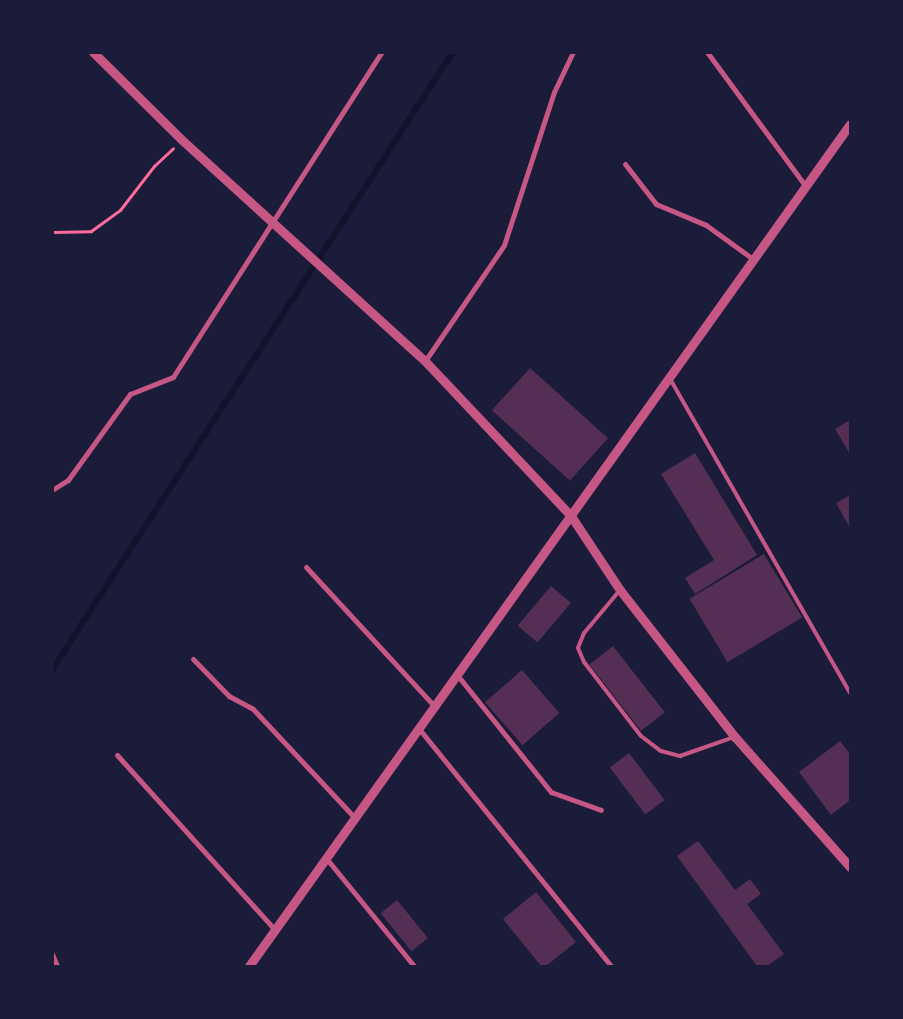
<!DOCTYPE html>
<html>
<head>
<meta charset="utf-8">
<style>
  body { margin:0 }
  #map { position:relative; width:903px; height:1019px; overflow:hidden; background:#1b1b3a; font-family:"DejaVu Sans",sans-serif }
  div>[style] { position:absolute }
  .stream>* { height:5.5px; margin:-2.75px; padding:0 2.75px; transform-origin:2.75px; border-radius:2.75px; background:#12122b }
  .building>* { inset:0; background:#542f53; transform-origin:0 0 }
  .path>* { height:3px; margin:-1.5px; padding:0 1.5px; transform-origin:1.5px; border-radius:1.5px; background:#ff6b9d }
  .service>* { height:4px; margin:-2px; padding:0 2px; transform-origin:2px; border-radius:2px; background:#c65784 }
  .minor>* { height:5px; margin:-2.5px; padding:0 2.5px; transform-origin:2.5px; border-radius:2.5px; background:#c65784 }
  .tertiary>* { height:9px; margin:-4.5px; padding:0 4.5px; transform-origin:4.5px; border-radius:4.5px; background:#c65784 }
  span { translate:-50% -50%; white-space:nowrap; text-align:center; line-height:1.15; -webkit-text-stroke:4.5px #1b1b3a; paint-order:stroke }
  .frame { position:absolute; inset:0; border:54px solid #1b1b3a; pointer-events:none }
</style>
</head>
<body>
<div id="map">
  <div class="stream">
    <div style="left:52px;top:670px;width:737px;rotate:-57.02deg"></div>
  </div>
  <div class="building">
    <div style="left:530px;top:368px;width:105px;height:57px;rotate:42deg"></div>
    <div style="clip-path:polygon(850px 420px,850px 454px,835px 429px)"></div>
    <div style="clip-path:polygon(695px 453px,757px 555px,695px 594px,685px 578px,714px 560px,661px 474px)"></div>
    <div style="clip-path:polygon(850px 495px,850px 528px,836px 503px)"></div>
    <div style="left:764px;top:554px;width:74px;height:87px;rotate:59deg"></div>
    <div style="left:551px;top:586px;width:26px;height:52px;rotate:40deg"></div>
    <div style="left:613px;top:646px;width:84px;height:30px;rotate:52deg"></div>
    <div style="left:522px;top:670px;width:57px;height:49px;rotate:49deg"></div>
    <div style="clip-path:polygon(840px 741px,850px 754px,850px 800px,831px 815px,799px 772px)"></div>
    <div style="left:629px;top:753px;width:59px;height:24px;rotate:53deg"></div>
    <div style="clip-path:polygon(698px 841px,735px 890px,750px 879px,761px 894px,747px 904px,784px 954px,767px 966px,757px 966px,677px 856px)"></div>
    <div style="clip-path:polygon(536px 892px,576px 942px,546px 966px,541px 966px,503px 919px)"></div>
    <div style="left:397px;top:900px;width:49px;height:21px;rotate:51deg"></div>
  </div>
  <div class="path">
    <div style="left:52px;top:232px;width:39px;rotate:-1deg"></div>
    <div style="left:91px;top:231px;width:36px;rotate:-36deg"></div>
    <div style="left:120px;top:210px;width:56px;rotate:-52.3deg"></div>
    <div style="left:154px;top:166px;width:26px;rotate:-43deg"></div>
  </div>
  <div class="service">
    <div style="left:669px;top:377px;width:364px;rotate:60.2deg"></div>
    <div style="left:620px;top:590px;width:56px;rotate:129.9deg"></div>
    <div style="left:584px;top:633px;width:16px;rotate:112deg"></div>
    <div style="left:578px;top:648px;width:15px;rotate:67deg"></div>
    <div style="left:584px;top:662px;width:93px;rotate:52.4deg"></div>
    <div style="left:641px;top:736px;width:25px;rotate:37deg"></div>
    <div style="left:661px;top:751px;width:20px;rotate:15deg"></div>
    <div style="left:680px;top:756px;width:57px;rotate:-19.4deg"></div>
  </div>
  <div class="minor">
    <div style="left:707px;top:52px;width:167px;rotate:53.7deg"></div>
    <div style="left:625px;top:164px;width:51px;rotate:52.2deg"></div>
    <div style="left:656px;top:204px;width:54px;rotate:22.8deg"></div>
    <div style="left:706px;top:225px;width:58px;rotate:35.9deg"></div>
    <div style="left:425px;top:361px;width:140px;rotate:-55.7deg"></div>
    <div style="left:504px;top:245px;width:161px;rotate:-71.9deg"></div>
    <div style="left:554px;top:92px;width:44px;rotate:-64.6deg"></div>
    <div style="left:52px;top:490px;width:19px;rotate:-32deg"></div>
    <div style="left:68px;top:480px;width:106px;rotate:-54.2deg"></div>
    <div style="left:130px;top:394px;width:46px;rotate:-21.6deg"></div>
    <div style="left:173px;top:377px;width:386px;rotate:-57.3deg"></div>
    <div style="left:306px;top:567px;width:190px;rotate:47.3deg"></div>
    <div style="left:193px;top:659px;width:52px;rotate:45.8deg"></div>
    <div style="left:229px;top:696px;width:27px;rotate:28deg"></div>
    <div style="left:253px;top:709px;width:149px;rotate:46.9deg"></div>
    <div style="left:458px;top:676px;width:149px;rotate:51.3deg"></div>
    <div style="left:551px;top:792px;width:53px;rotate:19.8deg"></div>
    <div style="left:420px;top:730px;width:304px;rotate:51deg"></div>
    <div style="left:117px;top:755px;width:236px;rotate:47.9deg"></div>
    <div style="left:326px;top:858px;width:139px;rotate:50.8deg"></div>
    <div style="left:52px;top:954px;width:13px;rotate:67deg"></div>
  </div>
  <div class="tertiary">
    <div style="left:93px;top:52px;width:125px;rotate:44.7deg"></div>
    <div style="left:182px;top:140px;width:328px;rotate:42.3deg"></div>
    <div style="left:425px;top:361px;width:213px;rotate:46.7deg"></div>
    <div style="left:571px;top:516px;width:89px;rotate:56.5deg"></div>
    <div style="left:620px;top:590px;width:187px;rotate:52deg"></div>
    <div style="left:735px;top:737px;width:174px;rotate:48.5deg"></div>
    <div style="left:249px;top:966px;width:1034px;rotate:-54.48deg"></div>
  </div>
  <div class="frame"></div>
</div>
</body>
</html>
